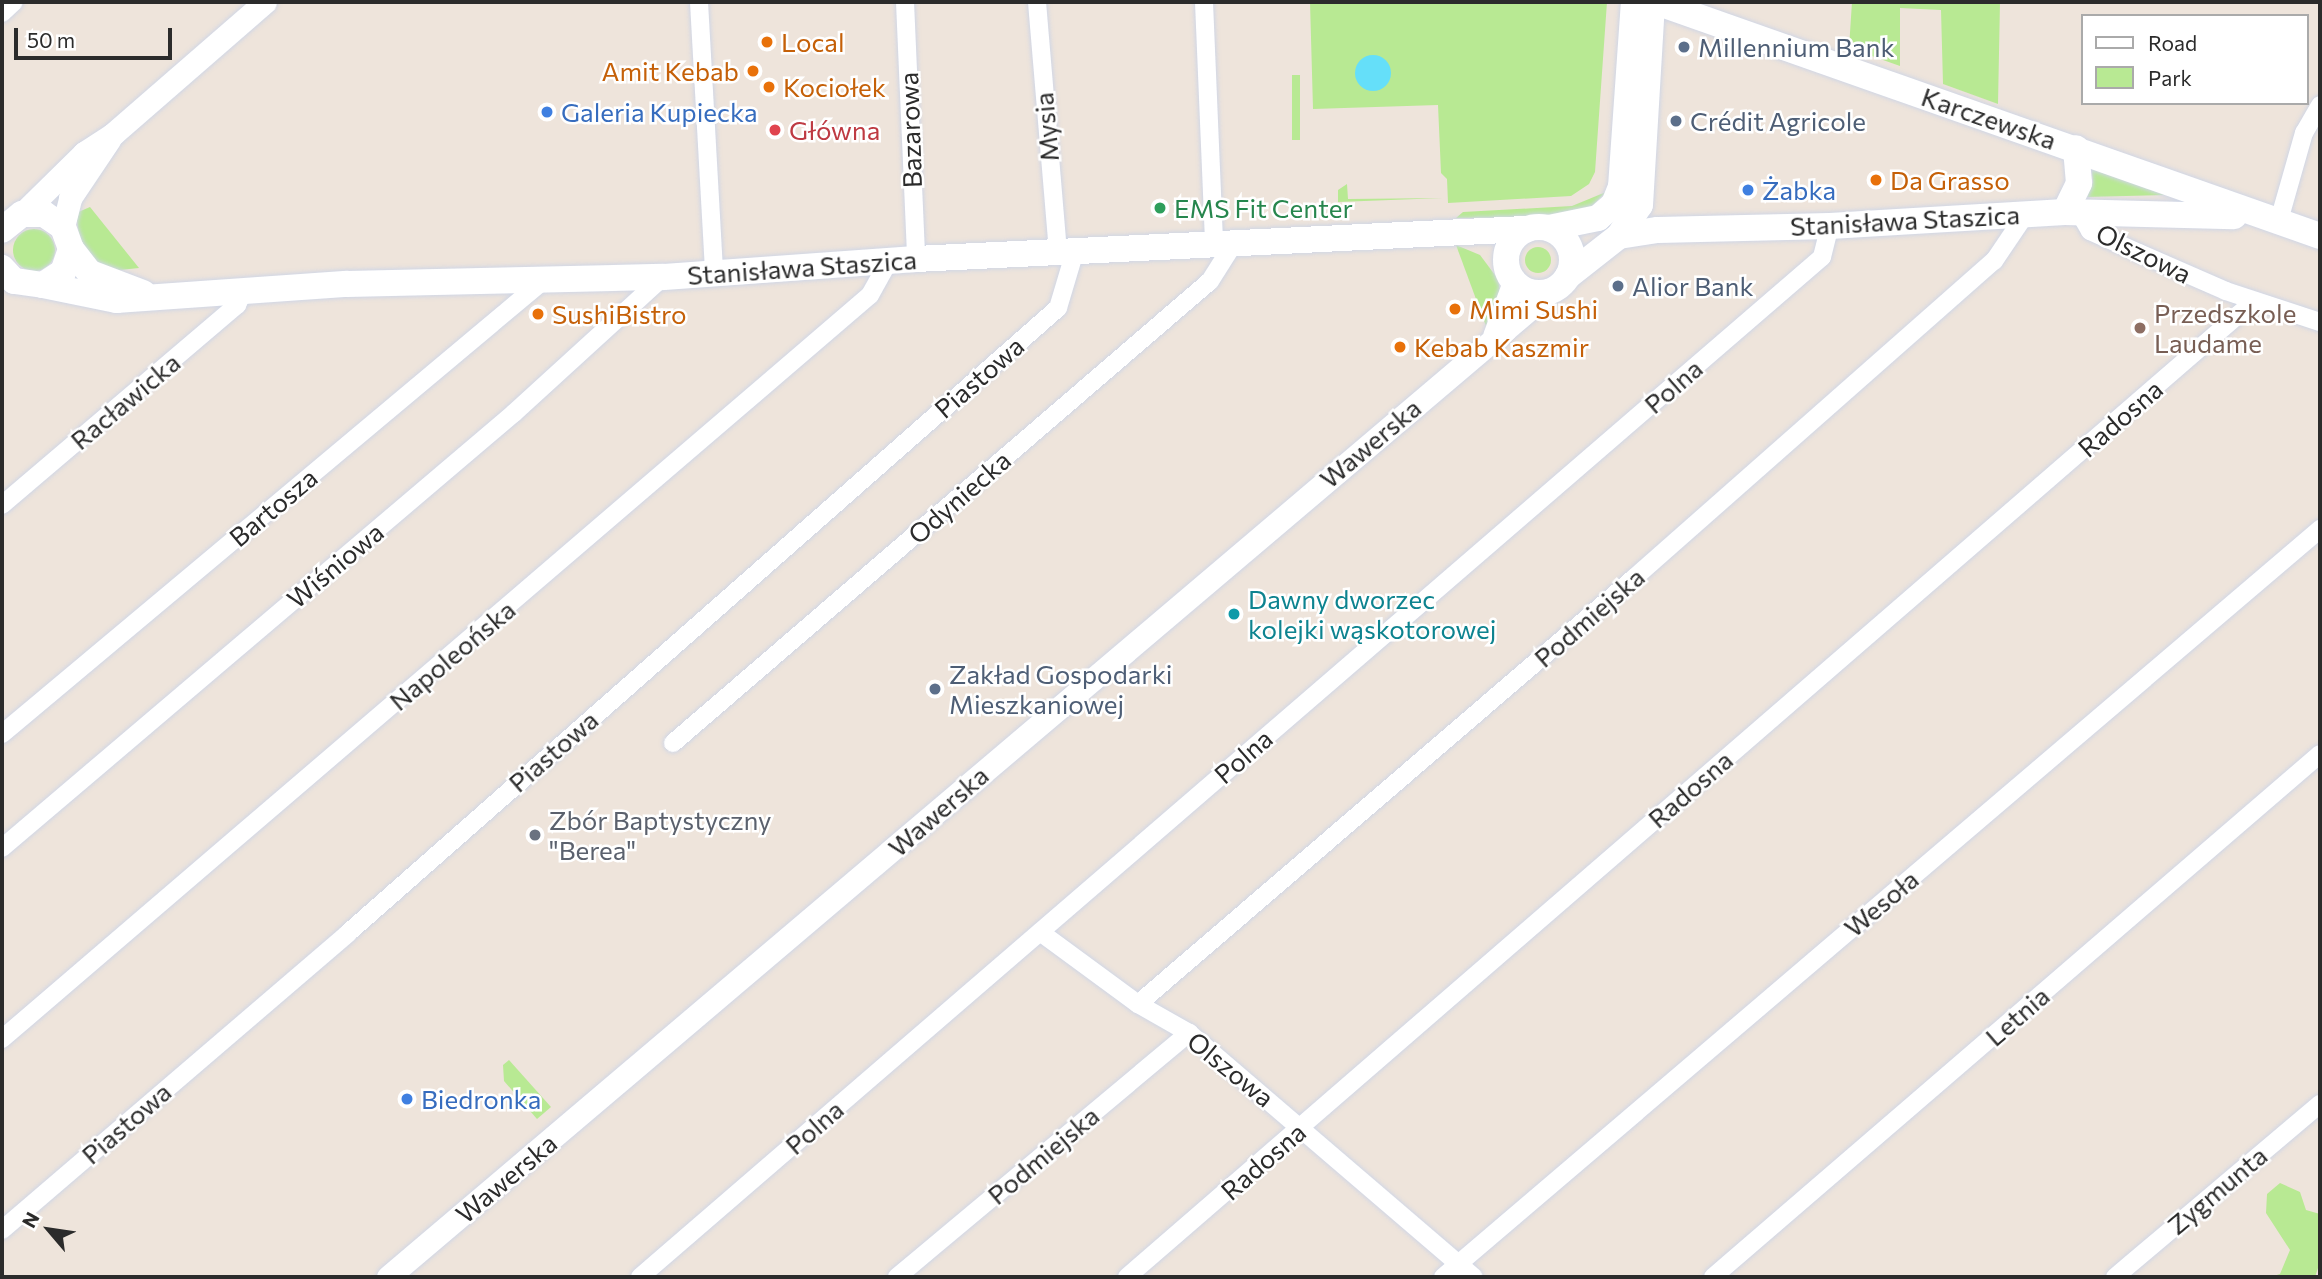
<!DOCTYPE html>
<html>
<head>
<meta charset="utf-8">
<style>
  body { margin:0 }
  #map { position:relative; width:2322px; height:1279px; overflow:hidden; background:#eee4db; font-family:Commissioner,sans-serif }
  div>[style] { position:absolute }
  .green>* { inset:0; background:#b8e993; transform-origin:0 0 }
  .round { border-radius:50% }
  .water>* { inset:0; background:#65dff9 }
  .roads { filter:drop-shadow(0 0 2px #d0d6e5) drop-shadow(0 0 2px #d0d6e5) }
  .minor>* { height:18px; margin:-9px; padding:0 9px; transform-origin:9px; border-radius:9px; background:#fff }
  .tertiary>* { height:23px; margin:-11.5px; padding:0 11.5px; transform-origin:11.5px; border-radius:11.5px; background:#fff }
  .secondary>* { height:26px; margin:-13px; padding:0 13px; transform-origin:13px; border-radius:13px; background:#fff }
  .secondary>.ring { margin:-13px; padding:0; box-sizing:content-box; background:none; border:26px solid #fff; border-radius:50% }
  .dots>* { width:19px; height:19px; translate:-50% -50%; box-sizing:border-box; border:4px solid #fff; border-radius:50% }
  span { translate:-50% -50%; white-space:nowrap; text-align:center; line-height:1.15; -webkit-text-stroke:5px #fff; paint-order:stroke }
  .food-label { font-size:26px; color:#c56008 }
  .left { translate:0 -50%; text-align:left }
  .right { translate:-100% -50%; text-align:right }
  .service-label { font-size:26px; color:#4e5e75 }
  .shop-label { font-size:26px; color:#366cbe }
  .street-label { font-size:26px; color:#2b2b2b }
  .health-label { font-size:26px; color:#be3a42 }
  .leisure-label { font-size:26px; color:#27864d }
  .education-label { font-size:26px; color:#785e54 }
  .culture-label { font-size:26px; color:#0d838f }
  .worship-label { font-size:26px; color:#5b616d }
  .frame { position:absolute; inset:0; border:4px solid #2b2b2b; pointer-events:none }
  .legend { position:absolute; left:2081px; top:14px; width:228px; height:91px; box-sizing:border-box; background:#fff; border:2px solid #aaa; margin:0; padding:9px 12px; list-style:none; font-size:21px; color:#2b2b2b }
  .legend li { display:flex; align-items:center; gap:14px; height:35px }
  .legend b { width:35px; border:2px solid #aaa }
  .north { position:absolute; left:14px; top:1195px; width:70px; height:70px; -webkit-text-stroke:5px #fff; paint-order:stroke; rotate:299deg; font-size:19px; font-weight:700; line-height:28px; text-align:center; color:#2b2b2b }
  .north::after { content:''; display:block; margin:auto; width:24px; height:32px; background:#2b2b2b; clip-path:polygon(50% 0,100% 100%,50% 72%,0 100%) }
  .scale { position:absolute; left:14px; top:28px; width:158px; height:32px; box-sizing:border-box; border:4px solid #2b2b2b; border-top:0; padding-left:9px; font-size:21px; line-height:24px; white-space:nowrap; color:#2b2b2b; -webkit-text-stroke:5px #fff; paint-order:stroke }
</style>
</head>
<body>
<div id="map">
  <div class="green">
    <div style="clip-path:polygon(1310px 2px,1607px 2px,1595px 172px,1589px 184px,1571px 196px,1448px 203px,1447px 179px,1441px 173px,1438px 105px,1313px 109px)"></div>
    <div style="clip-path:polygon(1852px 2px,2000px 2px,1998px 104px,1943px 84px,1941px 10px,1900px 8px,1900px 66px,1849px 48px)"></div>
    <div style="left:1292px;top:75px;width:8px;height:65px"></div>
    <div style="clip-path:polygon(2091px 166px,2165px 195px,2087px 197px,2093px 182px)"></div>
    <div style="clip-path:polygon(1347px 184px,1348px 199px,1443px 198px,1338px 202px,1338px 190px)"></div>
    <div style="clip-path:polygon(1606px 192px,1589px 209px,1553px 217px,1456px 218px,1463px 212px,1572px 206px)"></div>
    <div style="clip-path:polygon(90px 207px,139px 268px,101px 272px,81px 251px,76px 213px)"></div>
    <div class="round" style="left:13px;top:229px;width:42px;height:42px"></div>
    <div style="clip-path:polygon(1456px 245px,1480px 255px,1498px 279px,1500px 291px,1486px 326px)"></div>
    <div class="round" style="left:1525px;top:247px;width:26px;height:26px"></div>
    <div style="clip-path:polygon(509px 1060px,551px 1107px,537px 1119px,504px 1081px,503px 1065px)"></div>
    <div style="clip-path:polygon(2280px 1183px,2300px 1192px,2306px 1210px,2320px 1214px,2320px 1262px,2315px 1277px,2270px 1277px,2280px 1274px,2290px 1250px,2266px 1213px,2267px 1194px)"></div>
  </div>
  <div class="water">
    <div class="round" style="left:1355px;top:55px;width:36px;height:36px"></div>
  </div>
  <div class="roads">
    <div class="minor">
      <div style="left:699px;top:2px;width:271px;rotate:86.8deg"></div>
      <div style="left:905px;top:2px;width:257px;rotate:87.5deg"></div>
      <div style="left:1037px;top:2px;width:252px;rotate:85.2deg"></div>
      <div style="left:1204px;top:2px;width:242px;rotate:87.6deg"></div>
      <div style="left:2px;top:13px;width:16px;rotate:-43deg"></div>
      <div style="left:2079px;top:212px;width:22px;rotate:60deg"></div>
      <div style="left:2090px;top:231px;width:54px;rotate:24.2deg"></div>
      <div style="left:2139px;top:253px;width:95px;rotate:23.6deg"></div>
      <div style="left:2226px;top:291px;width:99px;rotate:18.3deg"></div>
      <div style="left:2278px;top:224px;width:95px;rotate:-74.1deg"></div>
      <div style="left:2304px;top:133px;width:32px;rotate:-60deg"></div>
      <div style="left:2px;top:505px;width:309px;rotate:-40.4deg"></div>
      <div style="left:237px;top:305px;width:14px;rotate:-65deg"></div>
      <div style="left:2px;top:734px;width:707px;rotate:-39.95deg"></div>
      <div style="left:673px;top:743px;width:708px;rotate:-40.71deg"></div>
      <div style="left:1210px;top:281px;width:45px;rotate:-57.7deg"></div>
      <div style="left:2px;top:848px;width:672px;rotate:-40.35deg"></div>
      <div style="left:514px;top:413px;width:202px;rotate:-42.4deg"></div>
      <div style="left:1040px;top:932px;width:122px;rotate:36.3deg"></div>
      <div style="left:1138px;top:1004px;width:59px;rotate:29.6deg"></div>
      <div style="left:1189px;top:1033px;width:375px;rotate:40.6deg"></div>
      <div style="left:1138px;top:1004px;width:654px;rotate:-40.66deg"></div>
      <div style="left:1634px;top:578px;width:480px;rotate:-41.4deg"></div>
      <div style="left:1994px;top:261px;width:55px;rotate:-56deg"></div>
      <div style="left:2px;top:1039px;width:1143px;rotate:-40.6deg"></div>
      <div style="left:870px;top:295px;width:39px;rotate:-61deg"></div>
      <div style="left:2px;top:1230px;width:456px;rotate:-40.6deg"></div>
      <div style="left:348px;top:933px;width:946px;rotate:-41.36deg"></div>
      <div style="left:1058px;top:308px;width:59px;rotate:-73.4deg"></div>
      <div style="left:640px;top:1277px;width:1561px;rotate:-40.79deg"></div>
      <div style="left:1822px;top:257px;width:32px;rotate:-76deg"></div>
      <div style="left:897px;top:1277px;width:381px;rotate:-39.9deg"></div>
      <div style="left:1127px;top:1277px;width:1491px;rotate:-40.89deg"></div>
      <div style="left:1443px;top:1277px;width:1153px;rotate:-40.46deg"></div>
      <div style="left:1713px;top:1277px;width:801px;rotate:-40.75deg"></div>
      <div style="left:2115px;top:1277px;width:268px;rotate:-40.2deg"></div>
    </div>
    <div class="tertiary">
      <div style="left:22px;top:214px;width:87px;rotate:-44.5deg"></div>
      <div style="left:84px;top:153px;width:35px;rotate:-33deg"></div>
      <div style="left:113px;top:134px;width:201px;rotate:-41deg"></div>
      <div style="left:63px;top:227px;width:30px;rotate:-76deg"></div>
      <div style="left:70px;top:198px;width:70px;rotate:-56.1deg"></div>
      <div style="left:1494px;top:336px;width:58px;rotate:-69.7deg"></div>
      <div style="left:388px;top:1277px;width:1526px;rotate:-40.3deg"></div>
    </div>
    <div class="secondary">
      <div style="left:1656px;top:2px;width:704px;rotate:19.41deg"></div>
      <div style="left:2065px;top:212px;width:32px;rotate:-64deg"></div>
      <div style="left:2079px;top:183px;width:35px;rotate:-95deg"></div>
      <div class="ring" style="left:1506px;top:227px;width:40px;height:40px"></div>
      <div style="left:1549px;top:228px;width:50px;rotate:-11.5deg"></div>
      <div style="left:1598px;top:218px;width:21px;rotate:-41deg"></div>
      <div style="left:1614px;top:204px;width:18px;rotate:-68deg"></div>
      <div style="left:1621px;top:187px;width:185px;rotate:-86deg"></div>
      <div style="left:2px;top:230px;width:26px;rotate:-39deg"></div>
      <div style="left:22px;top:214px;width:22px"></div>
      <div style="left:44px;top:214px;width:23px;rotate:34deg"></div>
      <div style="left:63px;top:227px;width:23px;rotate:70deg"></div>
      <div style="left:71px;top:249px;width:24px;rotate:109deg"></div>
      <div style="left:63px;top:272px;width:24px;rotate:147deg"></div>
      <div style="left:43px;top:285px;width:29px;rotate:-172deg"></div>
      <div style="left:14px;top:281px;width:18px;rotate:-133deg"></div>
      <div style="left:1619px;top:236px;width:37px;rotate:-56deg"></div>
      <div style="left:1640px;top:205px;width:203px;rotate:-86.6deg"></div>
      <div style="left:71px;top:249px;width:31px;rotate:52deg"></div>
      <div style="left:90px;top:273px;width:57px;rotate:20.7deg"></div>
      <div style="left:1568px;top:276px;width:65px;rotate:-38.1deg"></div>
      <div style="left:1619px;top:236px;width:39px;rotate:-9deg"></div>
      <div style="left:1658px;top:230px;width:172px;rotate:-1.3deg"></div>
      <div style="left:1830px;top:226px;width:235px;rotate:-3.4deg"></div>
      <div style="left:2065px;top:212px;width:169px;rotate:1.4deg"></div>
      <div style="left:43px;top:285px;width:75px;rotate:11.6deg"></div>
      <div style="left:116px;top:300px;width:232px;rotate:-4deg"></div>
      <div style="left:347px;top:284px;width:316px;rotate:-1.3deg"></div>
      <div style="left:663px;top:277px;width:254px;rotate:-4.1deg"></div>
      <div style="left:916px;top:259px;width:611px;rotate:-2.82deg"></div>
    </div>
  </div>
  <div class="dots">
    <div style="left:767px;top:42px;background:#e8710a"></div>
    <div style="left:1684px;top:47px;background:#5c6f8a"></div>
    <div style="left:753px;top:71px;background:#e8710a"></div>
    <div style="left:769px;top:87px;background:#e8710a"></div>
    <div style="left:547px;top:112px;background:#3f7fe0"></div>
    <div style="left:1676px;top:121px;background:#5c6f8a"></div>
    <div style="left:775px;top:130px;background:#e0444e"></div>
    <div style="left:1876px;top:180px;background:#e8710a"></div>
    <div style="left:1748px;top:190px;background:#3f7fe0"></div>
    <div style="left:1160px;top:208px;background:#2e9e5b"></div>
    <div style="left:1618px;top:286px;background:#5c6f8a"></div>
    <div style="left:1455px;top:309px;background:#e8710a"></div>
    <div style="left:538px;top:314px;background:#e8710a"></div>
    <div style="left:2140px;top:328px;background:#8d6e63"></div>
    <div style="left:1400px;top:347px;background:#e8710a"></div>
    <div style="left:1234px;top:614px;background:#0f9aa8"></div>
    <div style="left:935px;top:689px;background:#5c6f8a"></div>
    <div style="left:535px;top:835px;background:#6b7280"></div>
    <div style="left:407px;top:1099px;background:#3f7fe0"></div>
  </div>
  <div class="food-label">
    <span class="left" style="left:781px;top:42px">Local</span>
    <span class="right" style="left:739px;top:71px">Amit Kebab</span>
    <span class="left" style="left:783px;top:87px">Kociołek</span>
    <span class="left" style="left:1890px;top:180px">Da Grasso</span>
    <span class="left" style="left:1469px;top:309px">Mimi Sushi</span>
    <span class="left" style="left:552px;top:314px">SushiBistro</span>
    <span class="left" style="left:1414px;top:347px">Kebab Kaszmir</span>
  </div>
  <div class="service-label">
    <span class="left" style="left:1698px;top:47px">Millennium Bank</span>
    <span class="left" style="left:1690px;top:121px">Crédit Agricole</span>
    <span class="left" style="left:1632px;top:286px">Alior Bank</span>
    <span class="left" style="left:949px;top:689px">Zakład Gospodarki<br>Mieszkaniowej</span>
  </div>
  <div class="shop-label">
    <span class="left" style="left:561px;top:112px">Galeria Kupiecka</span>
    <span class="left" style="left:1762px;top:190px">Żabka</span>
    <span class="left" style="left:421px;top:1099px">Biedronka</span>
  </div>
  <div class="street-label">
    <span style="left:1989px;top:118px;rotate:19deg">Karczewska</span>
    <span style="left:1046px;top:127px;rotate:-95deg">Mysia</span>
    <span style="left:910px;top:130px;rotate:-92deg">Bazarowa</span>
    <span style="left:1905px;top:220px;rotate:-3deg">Stanisława Staszica</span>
    <span style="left:2144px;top:253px;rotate:26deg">Olszowa</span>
    <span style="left:802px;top:267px;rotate:-4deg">Stanisława Staszica</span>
    <span style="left:979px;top:377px;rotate:-41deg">Piastowa</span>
    <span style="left:1673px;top:386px;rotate:-41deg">Polna</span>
    <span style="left:125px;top:401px;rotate:-40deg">Racławicka</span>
    <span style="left:2120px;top:418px;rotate:-41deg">Radosna</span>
    <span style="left:1370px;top:443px;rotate:-40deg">Wawerska</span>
    <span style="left:959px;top:497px;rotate:-41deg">Odyniecka</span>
    <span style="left:273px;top:507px;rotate:-40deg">Bartosza</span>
    <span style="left:335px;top:565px;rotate:-40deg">Wiśniowa</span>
    <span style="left:1589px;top:617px;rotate:-41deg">Podmiejska</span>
    <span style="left:452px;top:655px;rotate:-40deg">Napoleońska</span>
    <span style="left:553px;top:751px;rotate:-41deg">Piastowa</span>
    <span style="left:1243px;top:756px;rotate:-41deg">Polna</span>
    <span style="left:1690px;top:789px;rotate:-41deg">Radosna</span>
    <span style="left:938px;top:811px;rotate:-41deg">Wawerska</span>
    <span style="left:1881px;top:903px;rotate:-40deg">Wesoła</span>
    <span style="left:2017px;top:1016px;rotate:-41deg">Letnia</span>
    <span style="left:1231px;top:1069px;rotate:39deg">Olszowa</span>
    <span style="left:126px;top:1123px;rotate:-41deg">Piastowa</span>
    <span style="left:814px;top:1127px;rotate:-41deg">Polna</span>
    <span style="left:1043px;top:1155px;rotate:-40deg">Podmiejska</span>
    <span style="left:1263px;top:1161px;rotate:-41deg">Radosna</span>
    <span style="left:506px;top:1178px;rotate:-40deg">Wawerska</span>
    <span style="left:2217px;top:1190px;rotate:-40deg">Zygmunta</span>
  </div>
  <div class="health-label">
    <span class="left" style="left:789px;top:130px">Główna</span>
  </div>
  <div class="leisure-label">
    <span class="left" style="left:1174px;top:208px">EMS Fit Center</span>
  </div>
  <div class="education-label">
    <span class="left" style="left:2154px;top:328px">Przedszkole<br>Laudame</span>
  </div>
  <div class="culture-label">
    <span class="left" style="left:1248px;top:614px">Dawny dworzec<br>kolejki wąskotorowej</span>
  </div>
  <div class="worship-label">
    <span class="left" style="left:549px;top:835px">Zbór Baptystyczny<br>"Berea"</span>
  </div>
  <div class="frame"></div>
  <ul class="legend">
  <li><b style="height:9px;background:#fff"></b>Road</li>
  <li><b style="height:19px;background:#b8e993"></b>Park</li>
  </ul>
  <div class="north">N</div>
  <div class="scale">50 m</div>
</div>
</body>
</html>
